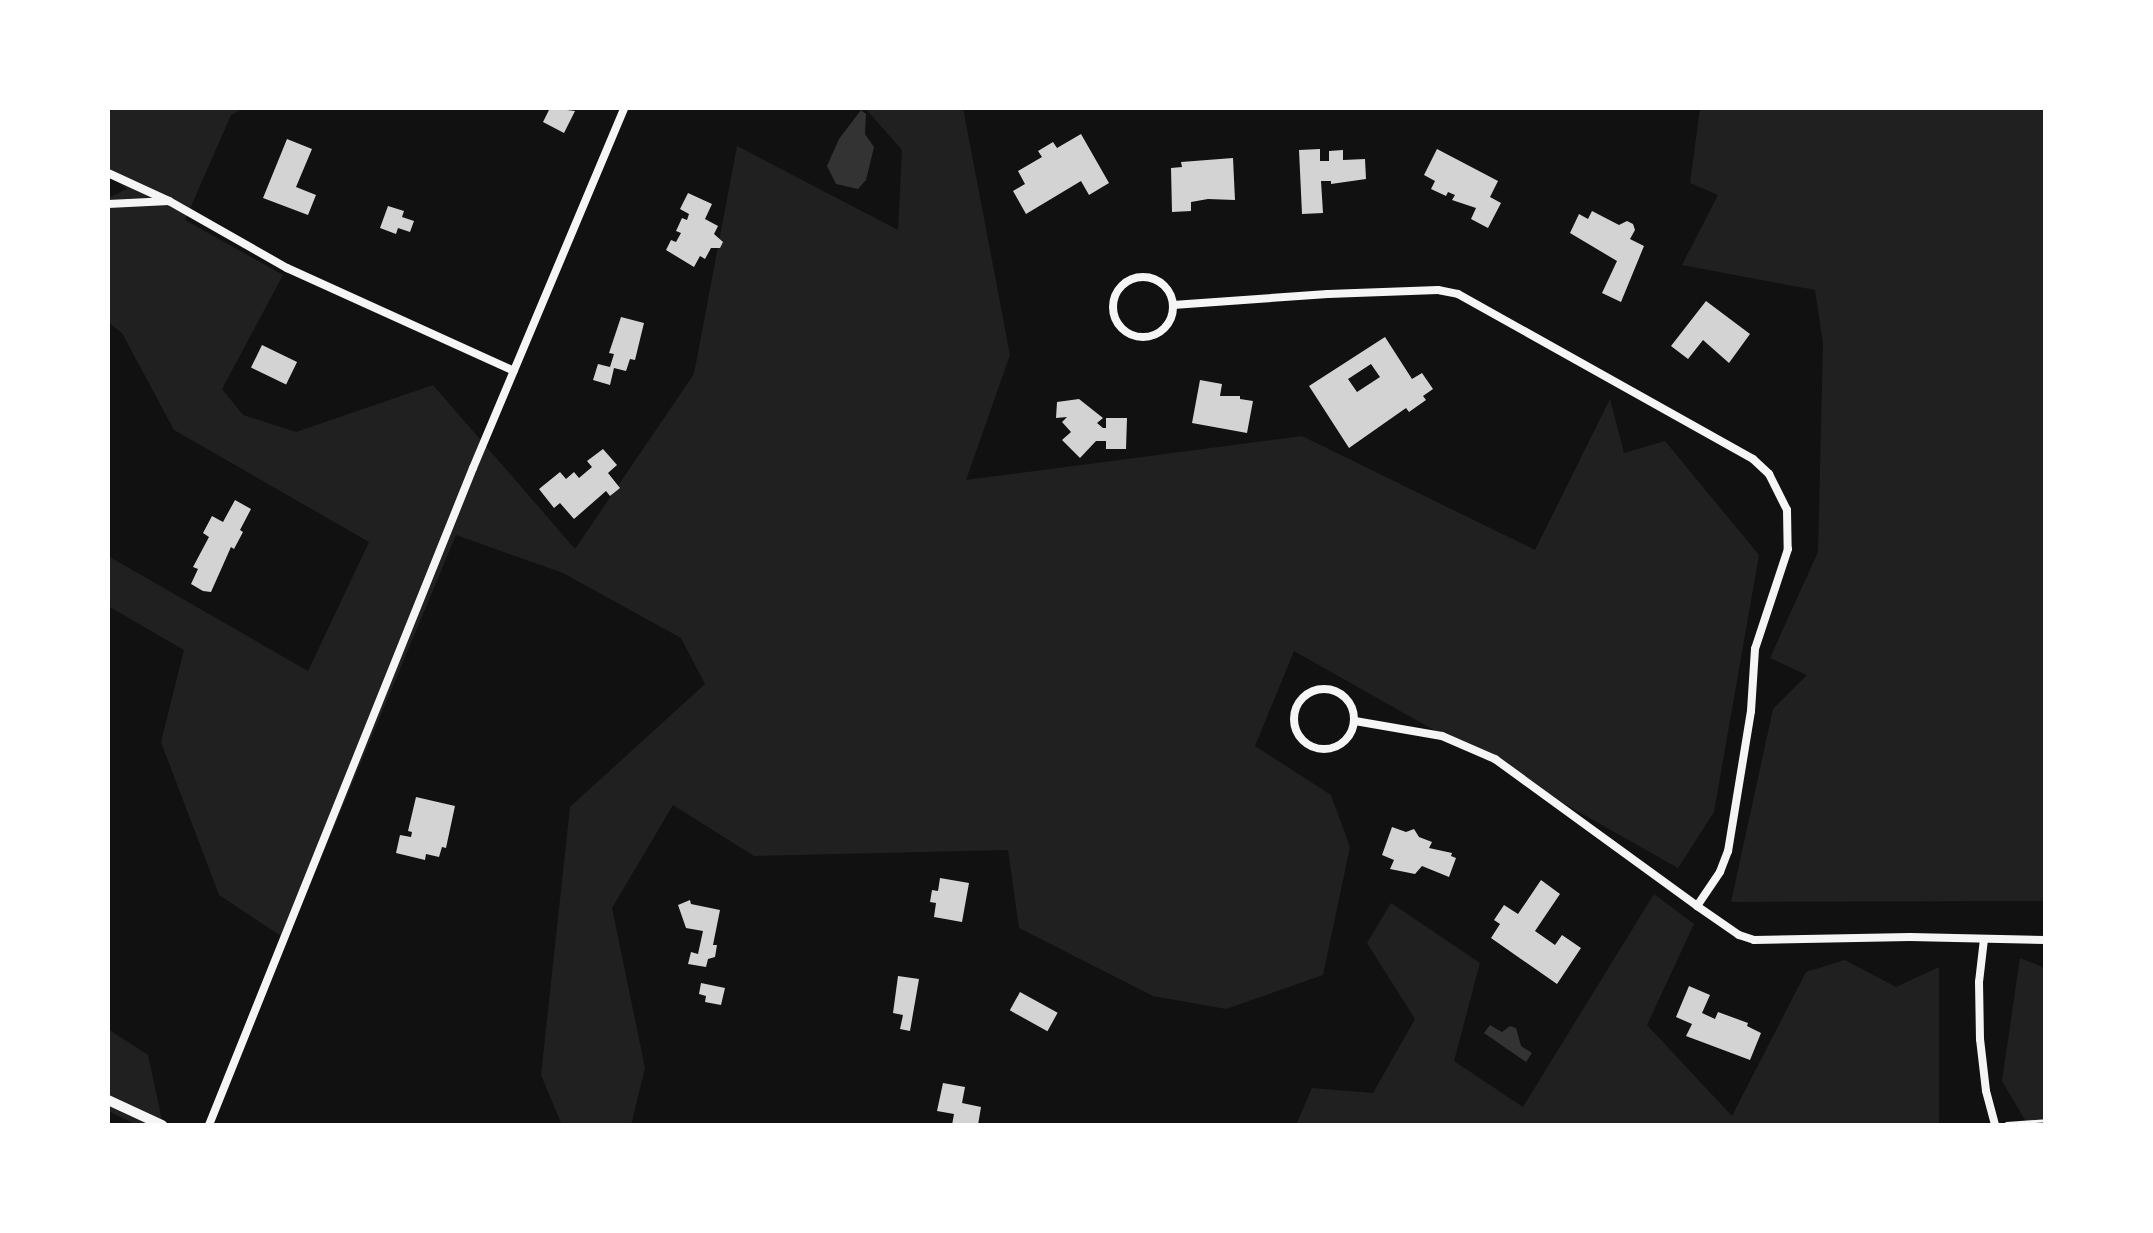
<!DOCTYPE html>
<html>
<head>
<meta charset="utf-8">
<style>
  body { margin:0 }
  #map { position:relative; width:2153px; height:1233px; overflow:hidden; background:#111; font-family:Overpass,sans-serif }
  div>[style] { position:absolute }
  .green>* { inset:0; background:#202020 }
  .water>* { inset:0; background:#333 }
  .building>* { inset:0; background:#d3d3d3; transform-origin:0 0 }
  .path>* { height:3px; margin:-1.5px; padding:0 1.5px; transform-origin:1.5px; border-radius:1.5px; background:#f5f5f5 }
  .minor>* { height:8px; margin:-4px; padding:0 4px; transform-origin:4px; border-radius:4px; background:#f5f5f5 }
  .minor>.ring { margin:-4px; padding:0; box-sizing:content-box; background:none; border:8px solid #f5f5f5; border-radius:50% }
  .tertiary>* { height:10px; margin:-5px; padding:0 5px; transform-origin:5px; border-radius:5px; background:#f5f5f5 }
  span { translate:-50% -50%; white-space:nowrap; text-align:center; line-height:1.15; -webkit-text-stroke:8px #fff; paint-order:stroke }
  .frame { position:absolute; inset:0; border:110px solid #fff; pointer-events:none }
</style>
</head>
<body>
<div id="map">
  <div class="green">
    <div style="clip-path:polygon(108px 108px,244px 108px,231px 115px,185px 220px,283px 275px,222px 389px,243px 415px,296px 432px,433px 385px,575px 549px,694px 374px,737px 146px,898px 230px,902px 150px,865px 108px,963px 108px,1010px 355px,966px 480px,1302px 436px,1535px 550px,1610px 399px,1624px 453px,1665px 441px,1759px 555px,1714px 812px,1678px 868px,1294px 651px,1255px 746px,1331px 795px,1350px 847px,1323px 975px,1226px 1009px,1153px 996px,1019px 928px,1008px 850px,754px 856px,673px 805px,612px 908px,645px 1068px,631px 1125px,562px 1125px,541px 1075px,570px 807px,705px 684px,681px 638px,563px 573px,456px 535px,287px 940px,219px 895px,161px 742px,184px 650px,108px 606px,108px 556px,308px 671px,369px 542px,174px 430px,122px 333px,108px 322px,108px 198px,127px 189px,108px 175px)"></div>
    <div style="clip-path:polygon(1700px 108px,2045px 108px,2045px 901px,1731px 902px,1773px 709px,1807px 675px,1770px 658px,1818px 552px,1823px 344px,1815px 290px,1682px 265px,1718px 195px,1690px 183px)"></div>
    <div style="clip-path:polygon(1654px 894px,1694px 924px,1647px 1025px,1732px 1116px,1806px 972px,1845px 960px,1896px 987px,1939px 967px,1939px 1125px,1296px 1125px,1312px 1088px,1373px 1093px,1415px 1019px,1367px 943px,1391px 903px,1480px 963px,1454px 1061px,1523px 1107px)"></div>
    <div style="clip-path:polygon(2020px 958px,2045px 968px,2045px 1125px,2028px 1125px,2002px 1081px)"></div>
    <div style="clip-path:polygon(108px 1029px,148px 1055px,163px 1125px,137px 1125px,108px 1111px)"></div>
  </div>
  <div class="water">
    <div style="clip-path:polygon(861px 110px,866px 114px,865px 134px,874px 147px,866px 180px,858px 189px,836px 184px,827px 166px,839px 139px)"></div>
    <div style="clip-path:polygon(1490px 1025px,1502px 1032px,1510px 1026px,1516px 1028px,1521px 1046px,1532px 1053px,1526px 1062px,1484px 1033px)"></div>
  </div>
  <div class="building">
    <div style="clip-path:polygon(550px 108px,575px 111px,564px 133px,543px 122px)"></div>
    <div style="clip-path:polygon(1081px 134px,1109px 183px,1089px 195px,1081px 181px,1026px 214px,1013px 191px,1025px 184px,1018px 171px,1042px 157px,1038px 151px,1053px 142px,1057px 148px)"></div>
    <div style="clip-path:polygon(287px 139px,312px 149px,296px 187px,316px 195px,308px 215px,263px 198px)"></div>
    <div style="clip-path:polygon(1320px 149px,1320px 161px,1329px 161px,1329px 151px,1343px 150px,1343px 160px,1365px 159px,1366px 179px,1331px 184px,1331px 181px,1321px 181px,1323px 213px,1302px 214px,1299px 150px)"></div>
    <div style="clip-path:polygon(1437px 149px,1498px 181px,1490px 197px,1501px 203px,1488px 228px,1471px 219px,1476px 208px,1452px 200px,1455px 195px,1448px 192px,1446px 196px,1431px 189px,1435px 181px,1424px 175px)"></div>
    <div style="clip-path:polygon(1233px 158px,1235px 200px,1208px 199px,1191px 202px,1191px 211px,1172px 212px,1171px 168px,1182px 167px,1181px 162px)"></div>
    <div style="clip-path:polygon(688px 193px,712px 204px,705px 219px,718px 226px,714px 234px,723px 242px,720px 248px,711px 248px,705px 259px,700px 256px,694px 267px,666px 250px,671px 240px,676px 242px,681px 233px,676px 231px,682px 218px,687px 220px,689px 214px,680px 209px)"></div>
    <div style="clip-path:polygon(388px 206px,404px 211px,402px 217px,414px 221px,410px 232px,398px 228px,396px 234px,380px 228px)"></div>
    <div style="clip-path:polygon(1592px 211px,1619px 225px,1627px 221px,1633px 224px,1635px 230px,1630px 239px,1644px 246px,1621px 302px,1602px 293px,1617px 261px,1570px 233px,1579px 214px,1588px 219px)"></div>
    <div style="clip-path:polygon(1706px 301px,1750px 334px,1729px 363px,1703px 340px,1688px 359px,1671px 346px)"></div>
    <div style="clip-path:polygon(621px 317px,644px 323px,635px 360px,630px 359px,626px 371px,614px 368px,610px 385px,593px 380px,598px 364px,610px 367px,614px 354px,609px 353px)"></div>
    <div style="clip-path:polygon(evenodd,1385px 337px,1412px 379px,1422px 373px,1433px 389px,1423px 396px,1426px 400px,1409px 412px,1406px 408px,1349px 448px,1309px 386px,1385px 337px,1371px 364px,1380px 377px,1357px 392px,1348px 379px,1371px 364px)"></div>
    <div style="left:262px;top:345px;width:39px;height:25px;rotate:26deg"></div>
    <div style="clip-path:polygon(1200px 380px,1222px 384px,1220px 396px,1240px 396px,1240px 399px,1253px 401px,1247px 433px,1192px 423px)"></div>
    <div style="clip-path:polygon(1079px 399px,1103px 418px,1097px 423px,1103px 428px,1106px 428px,1106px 418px,1127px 418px,1126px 449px,1106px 449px,1106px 441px,1096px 441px,1080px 458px,1062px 440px,1071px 432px,1062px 422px,1067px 417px,1056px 418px,1057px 402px)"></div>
    <div style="clip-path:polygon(603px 449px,617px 465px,608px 473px,620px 488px,610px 496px,606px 491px,574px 519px,560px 503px,554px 508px,539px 489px,560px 472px,566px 479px,574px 472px,579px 478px,592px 467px,587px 461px)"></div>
    <div style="clip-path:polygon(235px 500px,251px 509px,240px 530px,243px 532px,234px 549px,231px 547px,211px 592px,203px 591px,191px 584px,198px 569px,193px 567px,209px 537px,203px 533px,212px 516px,223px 522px)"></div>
    <div style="clip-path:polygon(416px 797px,455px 806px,446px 848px,442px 847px,439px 857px,426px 854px,425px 860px,396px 853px,400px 835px,411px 837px,412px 832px,408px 831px)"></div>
    <div style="clip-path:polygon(1392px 827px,1406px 832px,1414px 829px,1419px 837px,1432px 842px,1429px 848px,1452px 853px,1451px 856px,1456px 858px,1449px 877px,1422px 866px,1415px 874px,1390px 869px,1394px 860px,1382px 855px)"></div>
    <div style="clip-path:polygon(940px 878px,969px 883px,962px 922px,934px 917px,936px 903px,930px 902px,932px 890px,938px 891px)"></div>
    <div style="clip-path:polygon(1541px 880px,1560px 894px,1535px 931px,1555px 945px,1562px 935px,1581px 948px,1557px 984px,1491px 938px,1500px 924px,1494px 920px,1504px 905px,1518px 914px)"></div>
    <div style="clip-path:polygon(690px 900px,691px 904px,720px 910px,713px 945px,717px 945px,715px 957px,708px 959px,706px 967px,688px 964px,691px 952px,698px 954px,703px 931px,686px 928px,678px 905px)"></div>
    <div style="clip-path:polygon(898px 976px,919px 979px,910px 1031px,900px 1029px,903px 1015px,893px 1013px)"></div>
    <div style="clip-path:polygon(701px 983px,725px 988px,721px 1005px,705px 1002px,706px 996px,699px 994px)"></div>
    <div style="clip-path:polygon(1689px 986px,1710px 995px,1702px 1013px,1715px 1019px,1718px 1012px,1748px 1023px,1747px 1026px,1761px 1033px,1750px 1060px,1686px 1036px,1692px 1024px,1676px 1017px)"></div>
    <div style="left:1020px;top:992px;width:43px;height:21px;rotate:29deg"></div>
    <div style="clip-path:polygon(943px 1083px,965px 1087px,962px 1103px,981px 1107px,978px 1125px,952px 1125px,954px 1114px,937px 1111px)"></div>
  </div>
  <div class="path">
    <div style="left:2006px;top:1123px;width:39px;rotate:-4deg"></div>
  </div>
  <div class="minor">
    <div style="left:108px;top:173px;width:67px;rotate:24.7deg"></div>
    <div style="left:169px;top:201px;width:61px;rotate:177.2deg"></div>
    <div style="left:169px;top:201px;width:136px;rotate:29.6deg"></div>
    <div style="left:287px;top:268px;width:249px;rotate:24.4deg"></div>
    <div class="ring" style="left:1113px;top:277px;width:52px;height:52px"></div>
    <div style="left:1173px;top:305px;width:155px;rotate:-4.1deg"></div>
    <div style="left:1328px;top:294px;width:110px;rotate:-2.1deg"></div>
    <div style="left:1438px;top:290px;width:20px;rotate:11deg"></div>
    <div style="left:1458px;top:294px;width:338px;rotate:29.2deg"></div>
    <div style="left:1753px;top:459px;width:22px;rotate:43deg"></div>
    <div style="left:1769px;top:474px;width:40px;rotate:63.4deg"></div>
    <div style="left:1787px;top:510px;width:39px;rotate:89deg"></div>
    <div style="left:1788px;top:549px;width:105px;rotate:108.3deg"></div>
    <div style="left:1755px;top:649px;width:62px;rotate:93.7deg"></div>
    <div style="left:1751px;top:711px;width:142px;rotate:99.3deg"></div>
    <div style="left:1728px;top:851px;width:22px;rotate:111deg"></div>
    <div style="left:1720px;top:872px;width:41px;rotate:124.1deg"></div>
    <div class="ring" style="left:1294px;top:689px;width:52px;height:52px"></div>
    <div style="left:1355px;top:721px;width:88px;rotate:9.8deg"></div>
    <div style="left:1442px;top:736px;width:58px;rotate:23.5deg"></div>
    <div style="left:1495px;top:759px;width:250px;rotate:36deg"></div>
    <div style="left:1697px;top:906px;width:51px;rotate:34.6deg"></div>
    <div style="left:1739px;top:935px;width:16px;rotate:18deg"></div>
    <div style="left:1754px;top:940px;width:156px;rotate:-1.1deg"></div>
    <div style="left:1910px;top:937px;width:135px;rotate:1.3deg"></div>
    <div style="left:1984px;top:939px;width:43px;rotate:96.6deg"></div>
    <div style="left:1979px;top:982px;width:57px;rotate:89deg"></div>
    <div style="left:1980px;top:1039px;width:52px;rotate:83.4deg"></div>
    <div style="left:1986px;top:1091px;width:35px;rotate:75deg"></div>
    <div style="left:209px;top:1125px;width:708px;rotate:-68.11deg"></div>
    <div style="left:473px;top:468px;width:390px;rotate:-67.2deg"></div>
  </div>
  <div class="tertiary">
    <div style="left:108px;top:1100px;width:60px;rotate:24.8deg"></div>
  </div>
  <div class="frame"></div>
</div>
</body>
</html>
